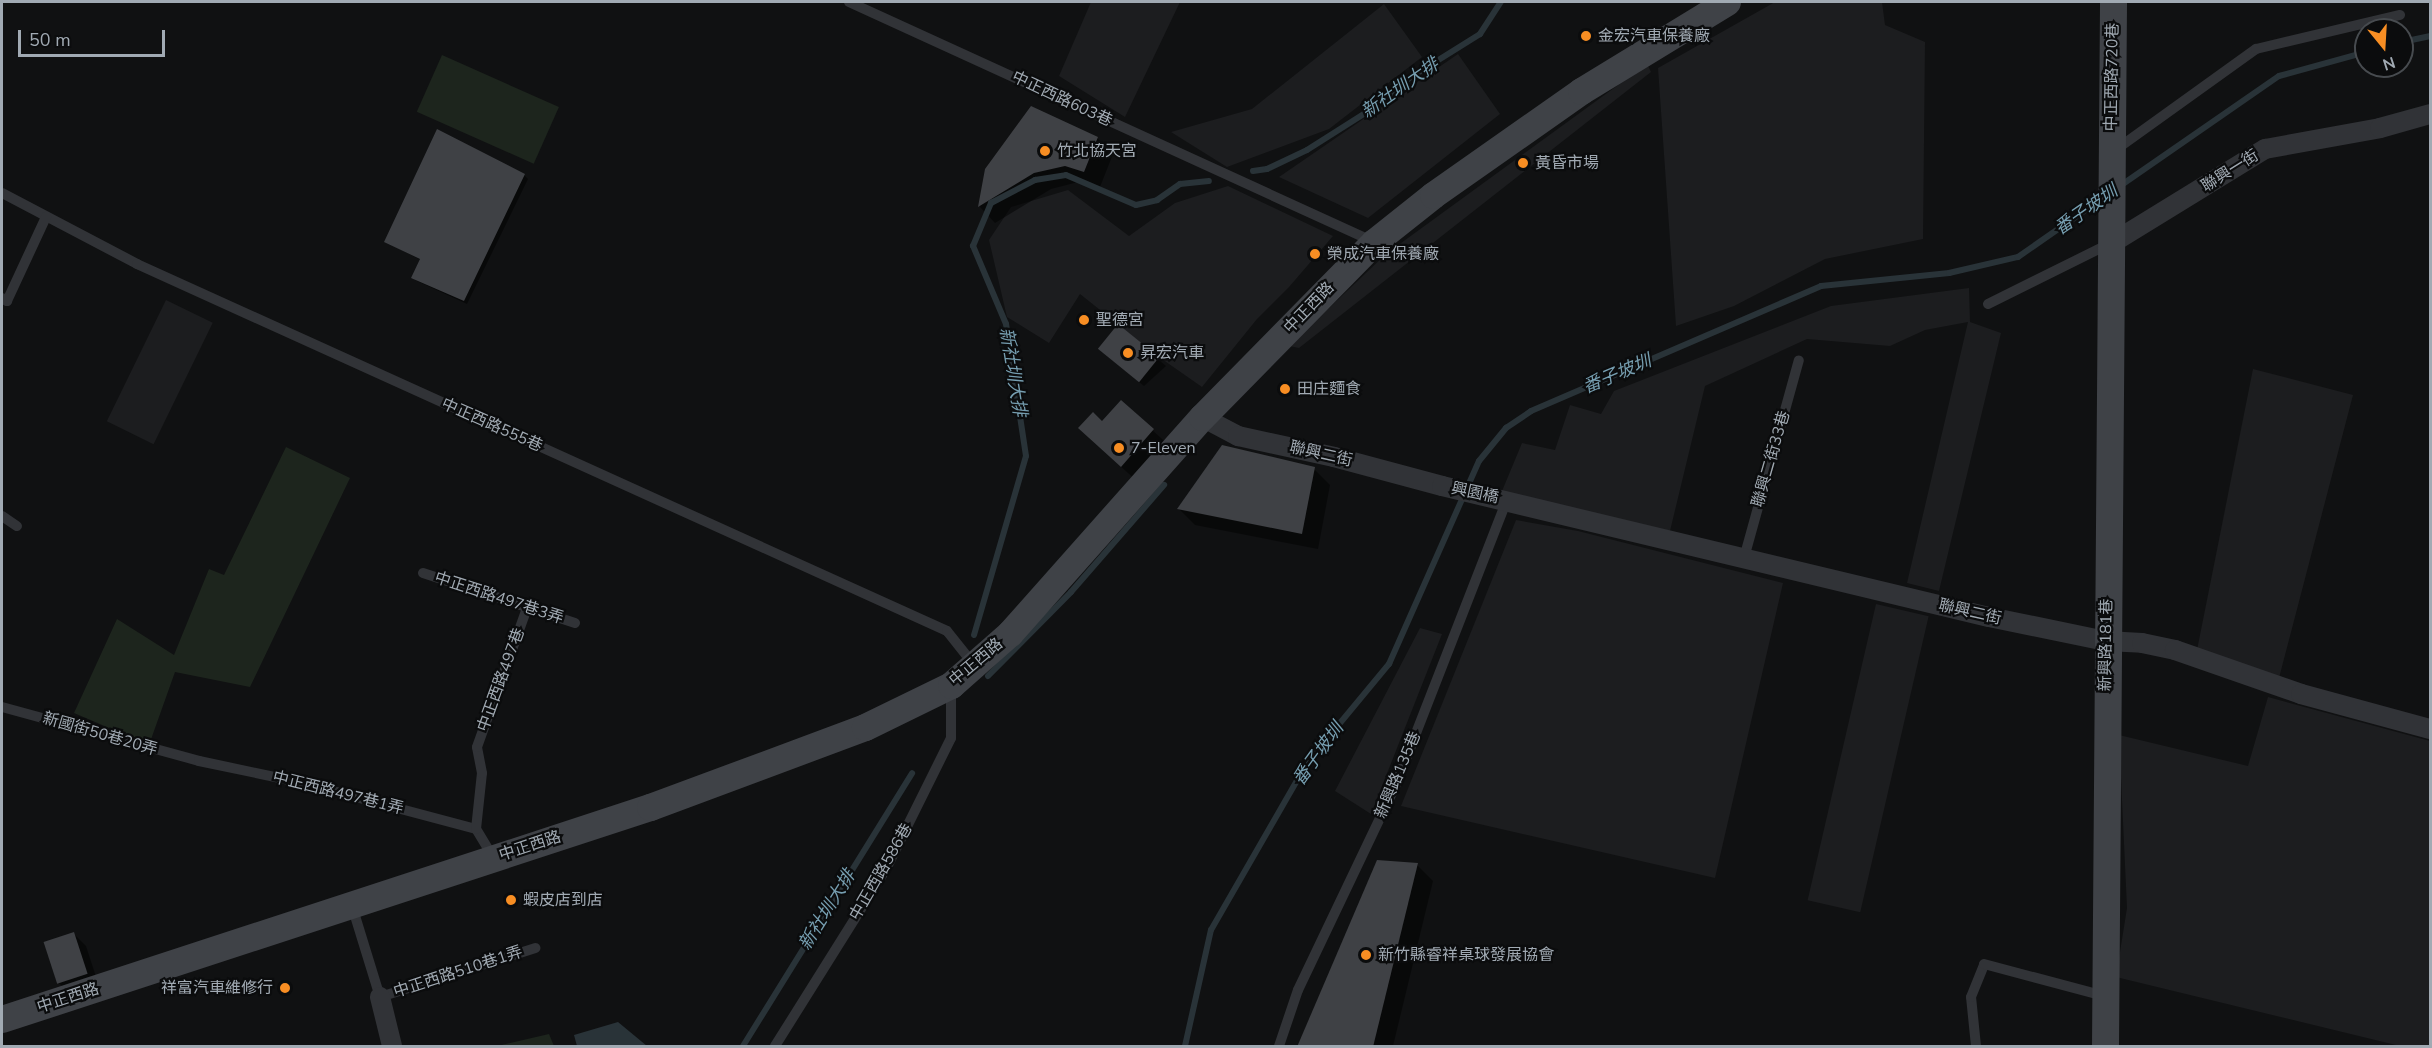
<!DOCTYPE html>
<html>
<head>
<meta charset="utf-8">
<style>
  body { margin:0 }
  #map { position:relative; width:2432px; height:1048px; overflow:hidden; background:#101112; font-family:"Nunito Sans","Noto Sans TC",sans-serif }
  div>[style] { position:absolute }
  .built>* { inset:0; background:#1c1d1f; transform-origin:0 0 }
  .green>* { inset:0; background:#1d251d; transform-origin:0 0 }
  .water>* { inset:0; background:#293338 }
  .shadow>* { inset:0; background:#0007; transform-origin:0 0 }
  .stream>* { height:6px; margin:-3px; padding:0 3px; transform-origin:3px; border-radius:3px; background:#293338 }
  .building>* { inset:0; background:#3f4145; transform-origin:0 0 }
  .lane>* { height:10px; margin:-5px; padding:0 5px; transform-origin:5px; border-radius:5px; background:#313337 }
  .street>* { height:20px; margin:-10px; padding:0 10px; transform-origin:10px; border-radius:10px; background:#313337 }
  .secondary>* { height:27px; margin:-13.5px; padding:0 13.5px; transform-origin:13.5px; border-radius:13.5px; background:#3f4247 }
  .dots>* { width:16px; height:16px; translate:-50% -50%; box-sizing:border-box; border:3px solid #0b0c0d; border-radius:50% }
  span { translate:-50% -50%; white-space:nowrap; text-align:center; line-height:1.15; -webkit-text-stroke:4.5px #0b0c0d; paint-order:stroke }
  .poi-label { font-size:16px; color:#a1aab3 }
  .left { translate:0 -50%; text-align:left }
  .right { translate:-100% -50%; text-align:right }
  .street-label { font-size:16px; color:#a1aab3 }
  .water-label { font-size:18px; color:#769eb0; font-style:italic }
  .frame { position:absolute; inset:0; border:3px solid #a1aab3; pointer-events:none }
  .north { position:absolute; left:2354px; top:18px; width:60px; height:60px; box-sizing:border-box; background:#0b0c0d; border:2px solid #474b4f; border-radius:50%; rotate:162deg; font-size:16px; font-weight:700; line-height:24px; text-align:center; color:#a1aab3 }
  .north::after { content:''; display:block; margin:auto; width:21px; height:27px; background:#f88e23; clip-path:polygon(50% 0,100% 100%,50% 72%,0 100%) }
  .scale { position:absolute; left:18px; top:30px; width:147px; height:27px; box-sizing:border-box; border:3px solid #a1aab3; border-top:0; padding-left:8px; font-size:18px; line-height:21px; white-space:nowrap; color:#a1aab3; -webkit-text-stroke:4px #0b0c0d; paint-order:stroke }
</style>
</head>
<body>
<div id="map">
  <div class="built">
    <div style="clip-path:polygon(1091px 2px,1180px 2px,1125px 117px,1059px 76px)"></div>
    <div style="clip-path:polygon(1775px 2px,1882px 2px,1885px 25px,1925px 42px,1923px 239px,1825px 259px,1734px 306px,1676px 326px,1658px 68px)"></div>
    <div style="clip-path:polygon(1384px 4px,1422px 57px,1329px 129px,1227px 167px,1171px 132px,1252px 109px)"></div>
    <div style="clip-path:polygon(1458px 54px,1500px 114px,1368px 218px,1279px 177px)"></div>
    <div style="clip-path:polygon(1647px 64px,1651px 72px,1299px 348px,1289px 346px,1386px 254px)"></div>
    <div style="clip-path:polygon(1228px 186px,1333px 236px,1289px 287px,1257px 319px,1202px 387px,1159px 357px,1080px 294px,1049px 343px,1007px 317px,989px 240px,1011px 207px,1068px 190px,1129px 236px,1175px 203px)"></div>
    <div style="clip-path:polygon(1969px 288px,1970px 322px,2001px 333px,1939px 591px,1907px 583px,1968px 322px,1925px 330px,1890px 346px,1807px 339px,1705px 386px,1670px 531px,1502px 491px,1522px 443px,1555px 450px,1570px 405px,1601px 414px,1614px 391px,1831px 306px)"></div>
    <div style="left:166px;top:300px;width:52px;height:135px;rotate:26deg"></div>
    <div style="clip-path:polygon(2253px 369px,2353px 395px,2279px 678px,2196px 655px)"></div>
    <div style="clip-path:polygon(1516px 520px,1578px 531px,1783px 583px,1715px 878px,1401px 806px)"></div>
    <div style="left:1876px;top:604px;width:54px;height:304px;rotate:13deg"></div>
    <div style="clip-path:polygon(1420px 628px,1442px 634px,1371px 814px,1335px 791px)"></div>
    <div style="clip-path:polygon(2268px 697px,2430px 741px,2430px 1046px,2400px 1046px,2116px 977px,2127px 908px,2119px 735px,2248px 766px)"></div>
  </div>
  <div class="green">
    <div style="left:442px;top:55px;width:128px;height:62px;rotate:24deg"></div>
    <div style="clip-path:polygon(286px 447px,350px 478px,250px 687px,175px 672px,149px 745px,74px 713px,117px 619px,174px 655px,209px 569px,224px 575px)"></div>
    <div style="clip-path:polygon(549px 1034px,554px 1046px,497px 1046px)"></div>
  </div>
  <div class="water">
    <div style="clip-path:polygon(618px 1022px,647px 1046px,577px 1046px,574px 1035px)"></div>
  </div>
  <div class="shadow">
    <div style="clip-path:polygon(1097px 138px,1113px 154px,1100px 187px,1082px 181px,1051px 189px,995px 223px,980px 207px,986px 170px)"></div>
    <div style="clip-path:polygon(524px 175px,528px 179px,467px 304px,417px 281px,413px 277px,421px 260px,386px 242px)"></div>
    <div style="clip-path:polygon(1118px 326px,1166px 366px,1144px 386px,1107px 356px)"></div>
    <div style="left:1121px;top:402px;width:59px;height:48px;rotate:42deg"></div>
    <div style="clip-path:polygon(1314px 469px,1330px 485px,1318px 549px,1195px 525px,1179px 509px)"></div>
    <div style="clip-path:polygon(1417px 865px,1433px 881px,1393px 1046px,1299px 1046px)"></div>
    <div style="clip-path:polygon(74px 934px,86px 946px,99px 986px,71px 995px,59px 983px)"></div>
  </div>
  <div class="stream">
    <div style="left:2402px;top:42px;width:29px;rotate:-12deg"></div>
    <div style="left:1253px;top:171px;width:14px;rotate:-8deg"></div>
    <div style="left:1267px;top:169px;width:44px;rotate:-25.4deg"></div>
    <div style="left:1307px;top:150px;width:84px;rotate:-32.4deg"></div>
    <div style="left:1378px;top:105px;width:40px;rotate:-41deg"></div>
    <div style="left:1408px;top:79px;width:85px;rotate:-32deg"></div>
    <div style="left:1480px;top:34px;width:38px;rotate:-57deg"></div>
    <div style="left:2120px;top:186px;width:193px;rotate:-34.7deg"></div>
    <div style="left:2279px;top:76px;width:90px;rotate:-15.4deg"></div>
    <div style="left:974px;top:635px;width:186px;rotate:-73.8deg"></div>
    <div style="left:1026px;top:456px;width:134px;rotate:-98.6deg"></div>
    <div style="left:1006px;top:324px;width:85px;rotate:-112.9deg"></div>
    <div style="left:973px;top:246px;width:47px;rotate:-67.3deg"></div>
    <div style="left:991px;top:203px;width:50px;rotate:-27.6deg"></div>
    <div style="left:1035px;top:180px;width:31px;rotate:-9deg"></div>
    <div style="left:1066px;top:175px;width:76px;rotate:23.2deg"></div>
    <div style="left:1136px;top:205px;width:22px;rotate:-13deg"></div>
    <div style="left:1157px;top:200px;width:28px;rotate:-35deg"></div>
    <div style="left:1180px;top:184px;width:29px;rotate:-6deg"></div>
    <div style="left:988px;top:676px;width:118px;rotate:-45.3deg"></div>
    <div style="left:1071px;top:592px;width:142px;rotate:-49deg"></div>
    <div style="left:743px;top:1046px;width:321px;rotate:-58.2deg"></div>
    <div style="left:1185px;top:1046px;width:119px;rotate:-77.4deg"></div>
    <div style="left:1211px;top:930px;width:193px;rotate:-60.1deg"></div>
    <div style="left:1307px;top:763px;width:129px;rotate:-50.4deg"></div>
    <div style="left:1389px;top:664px;width:222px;rotate:-66.1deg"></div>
    <div style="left:1479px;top:461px;width:43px;rotate:-50.7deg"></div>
    <div style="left:1506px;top:428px;width:30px;rotate:-34deg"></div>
    <div style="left:1531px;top:411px;width:316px;rotate:-23.3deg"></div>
    <div style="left:1821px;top:286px;width:129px;rotate:-5.8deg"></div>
    <div style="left:1949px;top:273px;width:71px;rotate:-13.1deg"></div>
    <div style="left:2018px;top:257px;width:105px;rotate:-34.9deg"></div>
  </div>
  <div class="building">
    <div style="clip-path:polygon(1031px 106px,1098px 137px,1084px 172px,1065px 166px,1034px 173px,978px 207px,985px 169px)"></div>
    <div style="clip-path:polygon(437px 129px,525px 174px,464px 301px,411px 278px,420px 259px,384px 242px)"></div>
    <div style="left:1118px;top:324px;width:53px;height:32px;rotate:39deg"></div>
    <div style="clip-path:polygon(1121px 400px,1154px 429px,1121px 467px,1078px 428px,1093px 412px,1102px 421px)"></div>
    <div style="clip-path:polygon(1222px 445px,1315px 467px,1302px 534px,1177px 509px)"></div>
    <div style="clip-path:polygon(1377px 860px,1418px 863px,1373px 1047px,1297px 1047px)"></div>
    <div style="left:74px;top:932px;width:44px;height:32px;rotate:72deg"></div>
  </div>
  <div class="lane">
    <div style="left:849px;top:2px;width:575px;rotate:24.56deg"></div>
    <div style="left:2114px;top:151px;width:175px;rotate:-35.7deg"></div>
    <div style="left:2256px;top:49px;width:148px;rotate:-13.3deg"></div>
    <div style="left:2px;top:193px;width:153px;rotate:27.7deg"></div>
    <div style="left:137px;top:264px;width:889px;rotate:24.37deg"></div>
    <div style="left:947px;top:631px;width:43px;rotate:51.5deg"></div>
    <div style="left:2px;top:298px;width:6px;rotate:31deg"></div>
    <div style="left:7px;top:301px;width:93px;rotate:-65.1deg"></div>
    <div style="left:1988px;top:304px;width:135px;rotate:-26.4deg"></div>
    <div style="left:2px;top:516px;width:18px;rotate:34deg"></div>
    <div style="left:1744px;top:558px;width:205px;rotate:-74.5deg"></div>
    <div style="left:423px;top:573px;width:160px;rotate:18.2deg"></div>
    <div style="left:2px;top:707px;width:204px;rotate:15.3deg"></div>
    <div style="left:199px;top:761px;width:106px;rotate:11.9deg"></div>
    <div style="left:303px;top:783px;width:179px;rotate:14.9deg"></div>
    <div style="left:493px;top:857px;width:33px;rotate:-121deg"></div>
    <div style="left:476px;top:829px;width:56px;rotate:-83.9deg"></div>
    <div style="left:482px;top:773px;width:26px;rotate:-101deg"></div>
    <div style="left:477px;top:747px;width:151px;rotate:-70.2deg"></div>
    <div style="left:352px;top:906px;width:95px;rotate:72.9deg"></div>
    <div style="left:380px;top:997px;width:163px;rotate:-17.5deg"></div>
    <div style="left:775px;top:1046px;width:209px;rotate:-57.9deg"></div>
    <div style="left:886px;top:869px;width:146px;rotate:-63.6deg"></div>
    <div style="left:951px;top:738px;width:50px;rotate:-90deg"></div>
    <div style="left:1279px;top:1046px;width:59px;rotate:-71.3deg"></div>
    <div style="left:1298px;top:990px;width:225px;rotate:-64.5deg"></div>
    <div style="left:1395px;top:787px;width:308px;rotate:-68.7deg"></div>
    <div style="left:1976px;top:1046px;width:49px;rotate:-95.8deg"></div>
    <div style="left:1971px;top:997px;width:35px;rotate:-68deg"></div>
    <div style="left:1984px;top:964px;width:124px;rotate:14.9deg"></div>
  </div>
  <div class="street">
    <div style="left:2112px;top:243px;width:180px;rotate:-31.6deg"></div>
    <div style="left:2265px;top:149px;width:117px;rotate:-10.3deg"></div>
    <div style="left:2380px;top:128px;width:52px;rotate:-15.6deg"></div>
    <div style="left:1202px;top:417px;width:41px;rotate:27.8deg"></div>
    <div style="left:1238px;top:436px;width:98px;rotate:12.3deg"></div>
    <div style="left:1334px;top:457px;width:112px;rotate:15deg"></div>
    <div style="left:1442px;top:486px;width:562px;rotate:13.47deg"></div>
    <div style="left:1989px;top:617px;width:119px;rotate:11.6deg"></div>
    <div style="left:2106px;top:641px;width:36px;rotate:3deg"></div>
    <div style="left:2142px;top:643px;width:34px;rotate:12deg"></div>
    <div style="left:2175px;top:650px;width:133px;rotate:19.2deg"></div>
    <div style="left:2301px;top:694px;width:134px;rotate:15.2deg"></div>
    <div style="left:380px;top:997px;width:50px;rotate:76.2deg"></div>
  </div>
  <div class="secondary">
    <div style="left:2px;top:1019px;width:682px;rotate:-18.12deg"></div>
    <div style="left:650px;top:807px;width:229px;rotate:-20.4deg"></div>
    <div style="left:865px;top:727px;width:96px;rotate:-26deg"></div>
    <div style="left:951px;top:685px;width:79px;rotate:-41.4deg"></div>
    <div style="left:1010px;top:633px;width:289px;rotate:-48.4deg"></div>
    <div style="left:1202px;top:417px;width:245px;rotate:-45.5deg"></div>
    <div style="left:1374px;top:242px;width:75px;rotate:-38.5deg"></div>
    <div style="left:1433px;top:195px;width:181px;rotate:-35.1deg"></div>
    <div style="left:1581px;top:91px;width:171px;rotate:-31.4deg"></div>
    <div style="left:2105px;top:1046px;width:1044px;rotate:-89.56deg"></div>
  </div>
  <div class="dots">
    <div style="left:1586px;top:36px;background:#f88e23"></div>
    <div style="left:1045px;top:151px;background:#f88e23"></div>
    <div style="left:1523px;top:163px;background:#f88e23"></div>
    <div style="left:1315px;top:254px;background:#f88e23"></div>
    <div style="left:1084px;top:320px;background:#f88e23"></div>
    <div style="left:1128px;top:353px;background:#f88e23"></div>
    <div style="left:1285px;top:389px;background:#f88e23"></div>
    <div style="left:1119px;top:448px;background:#f88e23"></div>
    <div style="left:511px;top:900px;background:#f88e23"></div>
    <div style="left:1366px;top:955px;background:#f88e23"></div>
    <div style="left:285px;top:988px;background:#f88e23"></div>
  </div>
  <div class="poi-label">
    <span class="left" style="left:1598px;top:36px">金宏汽車保養廠</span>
    <span class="left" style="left:1057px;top:151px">竹北協天宮</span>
    <span class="left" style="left:1535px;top:163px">黃昏市場</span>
    <span class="left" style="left:1327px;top:254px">榮成汽車保養廠</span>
    <span class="left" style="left:1096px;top:320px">聖德宮</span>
    <span class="left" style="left:1140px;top:353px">昇宏汽車</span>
    <span class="left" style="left:1297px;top:389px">田庄麵食</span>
    <span class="left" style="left:1131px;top:448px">7-Eleven</span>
    <span class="left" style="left:523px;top:900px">蝦皮店到店</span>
    <span class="left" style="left:1378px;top:955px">新竹縣睿祥桌球發展協會</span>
    <span class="right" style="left:273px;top:988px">祥富汽車維修行</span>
  </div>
  <div class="street-label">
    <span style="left:2112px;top:77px;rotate:-89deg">中正西路720巷</span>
    <span style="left:1062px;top:99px;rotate:25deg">中正西路603巷</span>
    <span style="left:2230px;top:171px;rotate:-32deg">聯興一街</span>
    <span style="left:1309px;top:308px;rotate:-46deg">中正西路</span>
    <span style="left:492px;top:425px;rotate:24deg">中正西路555巷</span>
    <span style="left:1321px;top:454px;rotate:13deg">聯興二街</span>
    <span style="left:1771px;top:459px;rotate:-74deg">聯興二街33巷</span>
    <span style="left:1475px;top:493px;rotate:12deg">興園橋</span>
    <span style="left:499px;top:598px;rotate:18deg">中正西路497巷3弄</span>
    <span style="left:1970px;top:612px;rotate:13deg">聯興二街</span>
    <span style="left:2106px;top:645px;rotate:-89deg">新興路181巷</span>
    <span style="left:976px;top:662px;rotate:-40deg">中正西路</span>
    <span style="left:501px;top:680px;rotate:-70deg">中正西路497巷</span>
    <span style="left:100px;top:734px;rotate:16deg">新國街50巷20弄</span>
    <span style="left:1398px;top:775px;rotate:-67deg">新興路135巷</span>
    <span style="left:338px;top:793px;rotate:14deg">中正西路497巷1弄</span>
    <span style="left:530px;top:846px;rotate:-18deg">中正西路</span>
    <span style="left:881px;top:872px;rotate:-60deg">中正西路586巷</span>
    <span style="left:458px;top:972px;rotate:-18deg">中正西路510巷1弄</span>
    <span style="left:68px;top:998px;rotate:-18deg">中正西路</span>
  </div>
  <div class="water-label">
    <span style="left:1400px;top:88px;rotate:-35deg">新社圳大排</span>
    <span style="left:2086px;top:210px;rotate:-35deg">番子坡圳</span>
    <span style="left:1013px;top:372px;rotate:81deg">新社圳大排</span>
    <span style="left:1617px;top:374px;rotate:-23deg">番子坡圳</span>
    <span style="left:1318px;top:754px;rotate:-54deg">番子坡圳</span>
    <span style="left:827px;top:910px;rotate:-58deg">新社圳大排</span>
  </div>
  <div class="frame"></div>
  <div class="north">N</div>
  <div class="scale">50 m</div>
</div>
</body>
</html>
